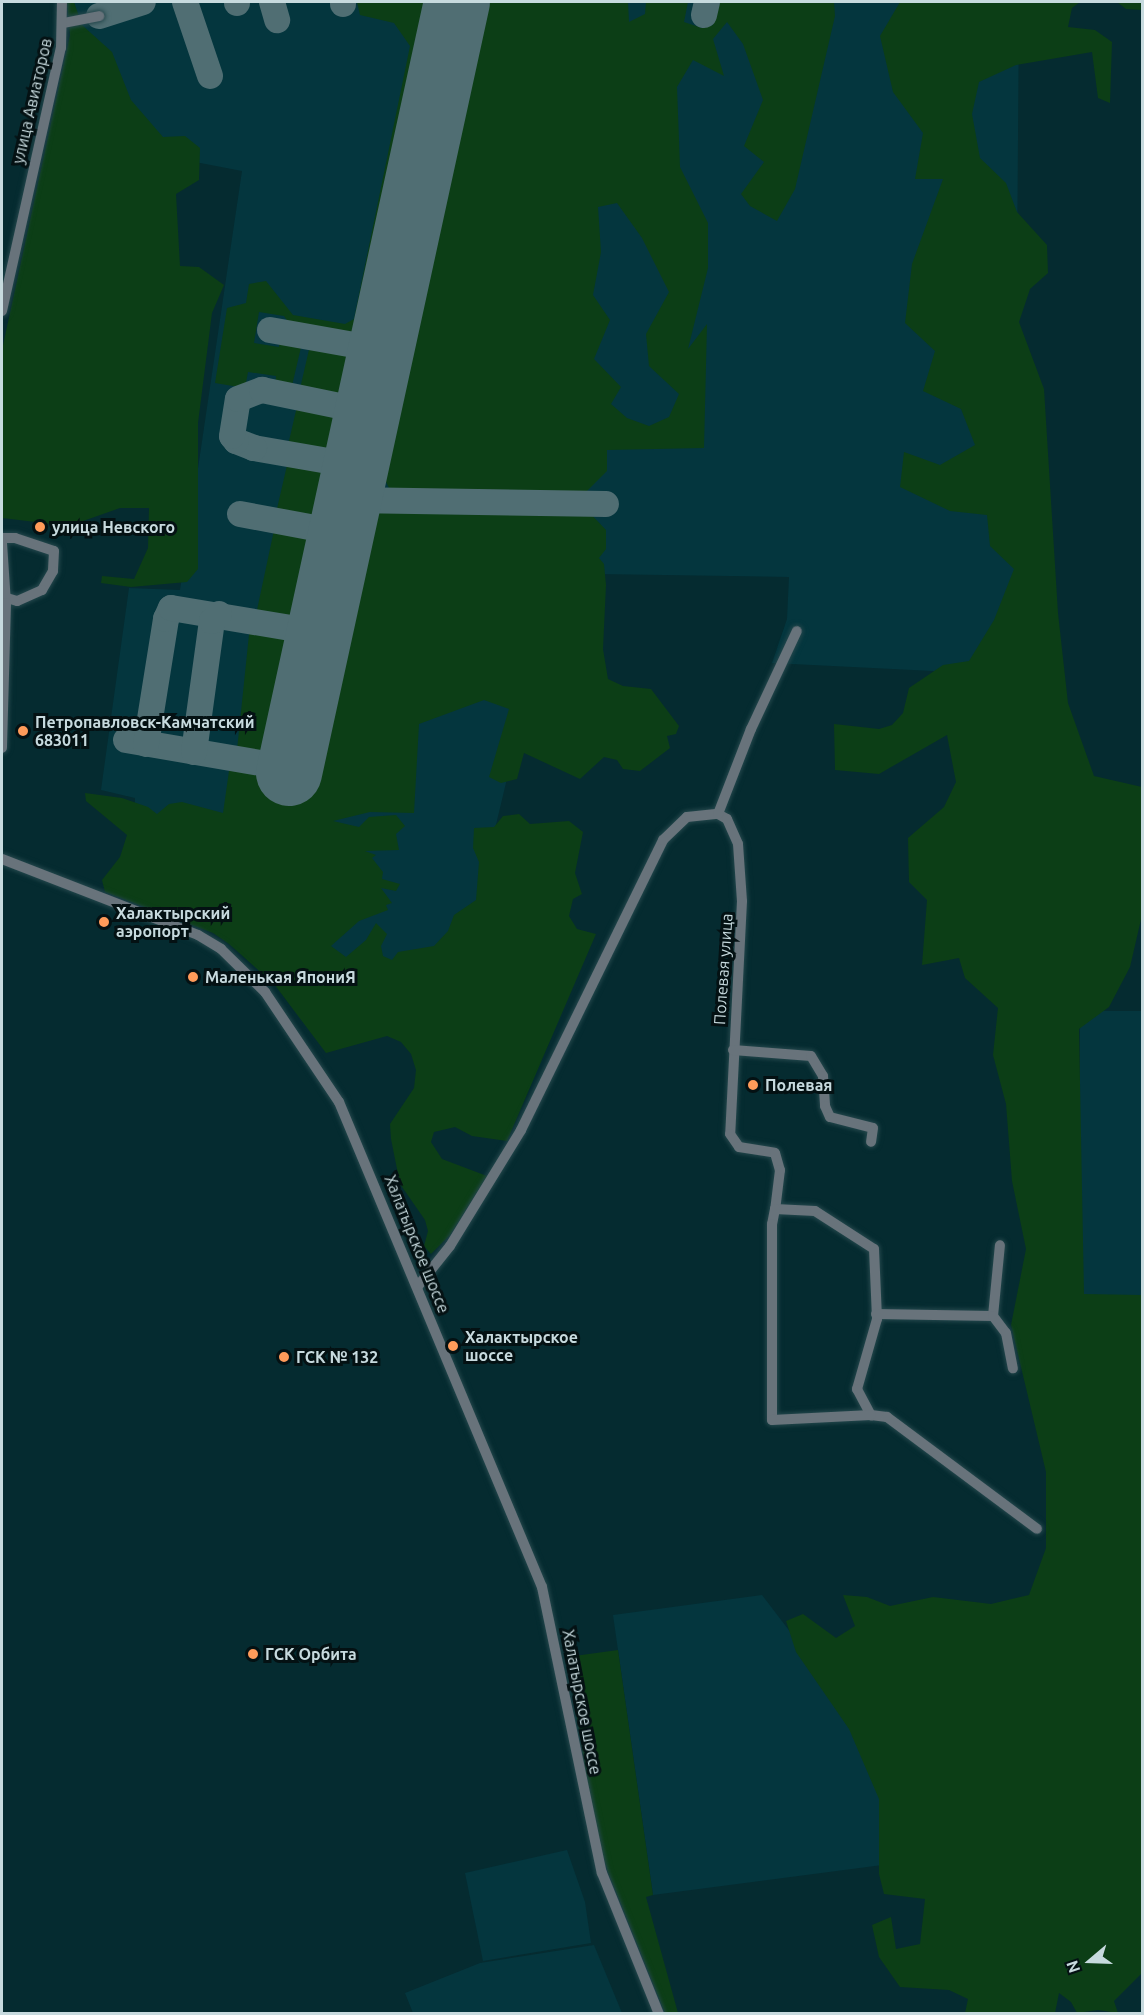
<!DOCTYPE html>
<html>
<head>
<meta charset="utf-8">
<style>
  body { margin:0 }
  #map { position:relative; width:1144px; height:2015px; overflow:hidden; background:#052b30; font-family:Ubuntu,sans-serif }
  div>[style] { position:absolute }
  .built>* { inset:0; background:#04363e; transform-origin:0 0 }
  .green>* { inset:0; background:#0c3e16; transform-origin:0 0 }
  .taxiway>* { height:26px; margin:-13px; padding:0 13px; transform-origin:13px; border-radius:13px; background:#506e73 }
  .runway>* { height:66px; margin:-33px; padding:0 33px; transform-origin:33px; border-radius:33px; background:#506e73 }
  .roads { filter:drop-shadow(0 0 2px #24474c) drop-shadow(0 0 2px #24474c) }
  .minor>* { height:10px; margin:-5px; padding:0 5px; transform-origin:5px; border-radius:5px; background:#68737b }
  .dots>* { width:16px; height:16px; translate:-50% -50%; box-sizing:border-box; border:3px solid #041113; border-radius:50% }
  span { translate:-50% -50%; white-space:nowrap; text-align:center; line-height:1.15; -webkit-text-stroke:6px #041113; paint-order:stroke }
  .street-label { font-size:16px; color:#c7dade }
  .poi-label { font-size:16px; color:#c7dade; font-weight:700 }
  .left { translate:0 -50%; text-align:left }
  .frame { position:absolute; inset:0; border:3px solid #c7dade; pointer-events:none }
  .north { position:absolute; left:1060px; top:1931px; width:60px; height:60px; -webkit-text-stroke:4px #041113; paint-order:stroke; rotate:251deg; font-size:16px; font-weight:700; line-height:24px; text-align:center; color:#c7dade }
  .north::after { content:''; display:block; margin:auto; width:21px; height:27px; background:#c7dade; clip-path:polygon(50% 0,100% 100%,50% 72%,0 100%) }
</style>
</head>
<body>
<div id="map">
  <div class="built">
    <div style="clip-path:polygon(74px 2px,1019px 2px,1014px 675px,772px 663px,787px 619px,789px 577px,531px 573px,530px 682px,453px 1005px,232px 936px,134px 829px,135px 798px,101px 790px,129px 588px,180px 590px,242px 171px,60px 136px,78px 42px)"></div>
    <div style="left:1142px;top:1011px;width:297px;height:62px;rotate:90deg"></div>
    <div style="clip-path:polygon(762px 1595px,875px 1743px,890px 1864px,653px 1895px,613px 1615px)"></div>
    <div style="clip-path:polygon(567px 1850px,585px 1902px,591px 1943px,483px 1961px,465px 1873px)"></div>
    <div style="clip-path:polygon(594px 1945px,622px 2013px,413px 2013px,405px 1993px,480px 1963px)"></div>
  </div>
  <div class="green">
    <div style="clip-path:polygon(67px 2px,74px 2px,82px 25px,112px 52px,131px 100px,163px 137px,185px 136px,200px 148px,199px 180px,176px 194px,180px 266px,199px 267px,224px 285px,212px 313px,198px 423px,198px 569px,187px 582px,131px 587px,101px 583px,102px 576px,134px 579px,148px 548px,149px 508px,120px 508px,69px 526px,2px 518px,2px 350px,70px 35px)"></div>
    <div style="clip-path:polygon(357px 2px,433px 2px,361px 339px,292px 328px,284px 316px,259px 312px,254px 343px,279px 347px,280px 338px,302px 343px,291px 390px,275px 386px,276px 376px,248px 372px,245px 388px,215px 383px,227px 308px,246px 303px,249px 284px,266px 281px,293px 315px,345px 324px,354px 319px,410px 46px,394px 23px,360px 15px)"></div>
    <div style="clip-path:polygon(evenodd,480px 2px,628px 2px,629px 22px,645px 14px,646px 2px,688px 2px,684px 22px,702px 28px,713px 25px,716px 2px,834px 2px,835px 16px,795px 189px,777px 221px,750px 206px,741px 194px,764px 162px,744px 146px,763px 100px,743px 44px,727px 22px,713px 39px,724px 76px,693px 60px,677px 87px,680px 167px,708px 223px,708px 268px,688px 349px,707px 324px,704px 448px,607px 450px,607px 471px,585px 493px,400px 494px,389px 488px,380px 469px,480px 2px,617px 203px,642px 238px,669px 292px,646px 334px,649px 366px,679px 394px,669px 417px,649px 426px,627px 418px,611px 404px,621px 387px,594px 359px,610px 320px,593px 295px,601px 252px,598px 207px,617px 203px)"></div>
    <div style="clip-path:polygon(900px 2px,1080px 2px,1072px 8px,1068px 27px,1095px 30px,1112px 42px,1110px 103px,1098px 98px,1092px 52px,1016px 65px,979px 82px,972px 114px,980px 158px,1006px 183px,1017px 212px,1047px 245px,1048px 273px,1030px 289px,1019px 322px,1044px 389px,1058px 613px,1068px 703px,1094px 776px,1142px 787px,1142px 915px,1130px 967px,1109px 1007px,1079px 1029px,1084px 1294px,1142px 1295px,1142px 1973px,1114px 2001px,1118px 2013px,1098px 2010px,1077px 2013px,1071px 2002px,1059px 1993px,1055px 2013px,965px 2013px,968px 1999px,949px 1990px,900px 1987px,879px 1957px,872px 1925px,891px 1917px,896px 1949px,920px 1944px,925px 1899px,884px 1894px,879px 1874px,879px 1799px,849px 1729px,796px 1652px,786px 1621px,803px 1614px,836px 1638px,855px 1626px,843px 1595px,867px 1597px,890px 1606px,933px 1597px,991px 1604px,1029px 1595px,1046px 1548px,1046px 1472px,1011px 1325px,1026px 1249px,1012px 1181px,1006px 1104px,993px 1055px,998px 1008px,965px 978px,959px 958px,922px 965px,927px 900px,909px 882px,908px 838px,944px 807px,956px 782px,947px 735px,879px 774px,835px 770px,834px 724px,879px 729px,892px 725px,903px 713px,909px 688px,943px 665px,969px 661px,994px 620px,1014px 569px,990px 546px,987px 515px,950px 511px,900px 487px,904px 452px,940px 465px,975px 445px,961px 409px,923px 391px,935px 351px,905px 323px,912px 264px,943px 179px,915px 179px,923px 133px,893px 92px,880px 36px)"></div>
    <div style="clip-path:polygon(1117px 2px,1142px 2px,1142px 10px,1126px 9px)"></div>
    <div style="left:311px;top:341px;width:49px;height:51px;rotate:13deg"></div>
    <div style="left:298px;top:402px;width:48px;height:45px;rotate:13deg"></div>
    <div style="left:288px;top:461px;width:45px;height:52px;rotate:13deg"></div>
    <div style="clip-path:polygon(386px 506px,587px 510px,606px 530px,606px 549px,599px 558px,604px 564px,606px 585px,603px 649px,608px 679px,623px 686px,651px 689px,679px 726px,676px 734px,667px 736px,670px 748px,640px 771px,623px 769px,617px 760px,604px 757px,580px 779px,524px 753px,517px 779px,501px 783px,489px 777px,509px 709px,484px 700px,419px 724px,414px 813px,370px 812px,333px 821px,359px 827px,369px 817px,396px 815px,405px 826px,396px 834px,399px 850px,365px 851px,376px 855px,372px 858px,383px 872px,382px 879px,400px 884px,396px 891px,381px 888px,392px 903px,386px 905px,388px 910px,359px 921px,331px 946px,346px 957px,366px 940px,376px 923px,387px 934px,381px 946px,383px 956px,392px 960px,398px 952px,434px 946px,448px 931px,454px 915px,476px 900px,479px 862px,473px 848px,474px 828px,494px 827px,503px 816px,519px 814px,530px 824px,569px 821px,583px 832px,575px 873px,582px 894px,573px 899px,569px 916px,577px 929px,596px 934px,507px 1141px,472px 1136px,455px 1127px,434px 1132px,431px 1142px,442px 1159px,487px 1176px,450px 1235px,431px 1254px,424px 1246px,428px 1231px,425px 1220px,400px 1184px,391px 1139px,390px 1124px,414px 1088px,416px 1070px,411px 1054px,401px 1042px,387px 1036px,326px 1053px,274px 984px,229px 944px,213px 933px,105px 892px,102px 880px,120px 857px,127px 835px,86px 801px,85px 793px,122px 798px,148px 807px,157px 814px,169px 804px,182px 802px,223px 813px,230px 764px,311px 778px,367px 516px)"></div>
    <div style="left:274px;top:530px;width:44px;height:82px;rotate:12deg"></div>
    <div style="clip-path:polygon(250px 625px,296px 635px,270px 758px,237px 750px)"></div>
    <div style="clip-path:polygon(618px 1650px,653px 1895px,646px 1897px,678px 2013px,665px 2013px,608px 1872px,595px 1828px,567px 1657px)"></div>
  </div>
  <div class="taxiway">
    <div style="left:185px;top:2px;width:78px;rotate:71.3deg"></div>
    <div style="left:237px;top:2px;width:1px;rotate:90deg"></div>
    <div style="left:272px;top:2px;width:19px;rotate:74deg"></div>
    <div style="left:343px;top:2px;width:2px;rotate:90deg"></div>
    <div style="left:704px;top:15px;width:13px;rotate:-77deg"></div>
    <div style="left:99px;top:16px;width:46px;rotate:-17.7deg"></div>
    <div style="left:270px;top:330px;width:114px;rotate:10.1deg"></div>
    <div style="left:357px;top:466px;width:105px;rotate:-170.1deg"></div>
    <div style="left:254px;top:448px;width:19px;rotate:-159deg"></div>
    <div style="left:236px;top:441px;width:6px;rotate:-129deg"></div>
    <div style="left:232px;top:436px;width:37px;rotate:-81deg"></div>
    <div style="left:238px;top:399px;width:26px;rotate:-21deg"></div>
    <div style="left:262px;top:390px;width:109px;rotate:11.6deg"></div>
    <div style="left:350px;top:500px;width:256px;rotate:0.9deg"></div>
    <div style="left:240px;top:514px;width:104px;rotate:10.6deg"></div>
    <div style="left:126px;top:740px;width:166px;rotate:9.7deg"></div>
    <div style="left:146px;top:744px;width:127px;rotate:-80.9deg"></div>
    <div style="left:166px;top:619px;width:12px;rotate:-66deg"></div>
    <div style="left:171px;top:608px;width:151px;rotate:9.5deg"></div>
    <div style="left:194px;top:752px;width:132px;rotate:-82.2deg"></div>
    <div style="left:212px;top:621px;width:10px;rotate:-45deg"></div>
  </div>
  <div class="runway">
    <div style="left:289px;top:773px;width:789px;rotate:-77.71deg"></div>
  </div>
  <div class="roads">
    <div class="minor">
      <div style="left:64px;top:23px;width:36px;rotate:-11deg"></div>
      <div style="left:2px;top:311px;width:270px;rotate:-77.4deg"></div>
      <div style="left:61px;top:48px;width:46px;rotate:-88.8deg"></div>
      <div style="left:2px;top:538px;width:13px"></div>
      <div style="left:15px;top:538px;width:41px;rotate:18.4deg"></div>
      <div style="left:54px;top:551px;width:20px;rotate:93deg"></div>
      <div style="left:53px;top:571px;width:22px;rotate:120deg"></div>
      <div style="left:42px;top:590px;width:27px;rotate:156deg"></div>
      <div style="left:17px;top:601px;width:14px;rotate:-163deg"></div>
      <div style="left:2px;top:543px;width:60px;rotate:86.2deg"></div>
      <div style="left:6px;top:603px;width:145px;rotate:91.6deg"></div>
      <div style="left:718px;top:814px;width:10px;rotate:29deg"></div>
      <div style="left:727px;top:819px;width:27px;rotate:66deg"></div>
      <div style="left:738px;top:844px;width:57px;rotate:86deg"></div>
      <div style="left:742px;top:901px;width:233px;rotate:92.9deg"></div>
      <div style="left:730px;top:1134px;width:16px;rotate:55deg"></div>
      <div style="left:739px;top:1147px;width:36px;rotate:9deg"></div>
      <div style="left:775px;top:1153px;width:18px;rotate:74deg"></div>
      <div style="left:780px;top:1170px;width:39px;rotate:97deg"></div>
      <div style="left:775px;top:1209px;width:40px;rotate:2.9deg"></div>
      <div style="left:815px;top:1211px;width:70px;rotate:32.8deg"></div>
      <div style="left:874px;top:1249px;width:70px;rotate:87.5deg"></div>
      <div style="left:877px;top:1319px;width:73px;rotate:105.9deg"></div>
      <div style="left:857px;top:1389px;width:30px;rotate:62deg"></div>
      <div style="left:871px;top:1415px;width:16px;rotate:7deg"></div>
      <div style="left:887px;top:1417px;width:187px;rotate:36.7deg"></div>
      <div style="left:2px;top:859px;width:210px;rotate:21.2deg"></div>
      <div style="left:198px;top:935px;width:27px;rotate:31deg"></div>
      <div style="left:221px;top:949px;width:62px;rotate:44.3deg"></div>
      <div style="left:265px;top:992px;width:133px;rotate:56.1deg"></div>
      <div style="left:339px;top:1102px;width:526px;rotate:67.29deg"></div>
      <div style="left:542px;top:1587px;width:292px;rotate:78.2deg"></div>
      <div style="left:602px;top:1873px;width:152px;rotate:68deg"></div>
      <div style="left:733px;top:1050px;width:78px;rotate:4.4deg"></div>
      <div style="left:811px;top:1056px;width:23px;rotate:59deg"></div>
      <div style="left:823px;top:1076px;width:30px;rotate:86deg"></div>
      <div style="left:825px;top:1106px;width:12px;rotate:66deg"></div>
      <div style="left:830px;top:1117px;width:44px;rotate:14.3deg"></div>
      <div style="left:873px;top:1128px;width:14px;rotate:98deg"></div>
      <div style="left:775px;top:1209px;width:15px;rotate:101deg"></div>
      <div style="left:772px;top:1224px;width:196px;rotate:90deg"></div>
      <div style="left:772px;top:1420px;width:99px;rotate:-2.9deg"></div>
      <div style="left:418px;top:1286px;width:51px;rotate:-51.3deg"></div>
      <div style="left:450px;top:1246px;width:136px;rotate:-58.5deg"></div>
      <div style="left:521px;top:1130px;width:323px;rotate:-63.9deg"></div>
      <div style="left:663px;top:840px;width:33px;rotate:-44deg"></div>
      <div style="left:687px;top:817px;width:31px;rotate:-6deg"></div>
      <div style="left:718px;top:814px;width:91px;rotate:-68.8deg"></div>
      <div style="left:751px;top:729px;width:108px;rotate:-64.9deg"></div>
      <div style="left:876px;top:1314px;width:117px;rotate:1deg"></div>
      <div style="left:993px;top:1316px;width:71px;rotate:-84.4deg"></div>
      <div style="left:993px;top:1316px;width:21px;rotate:53deg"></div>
      <div style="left:1006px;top:1333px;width:36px;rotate:79deg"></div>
    </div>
  </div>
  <div class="dots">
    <div style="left:40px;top:527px;background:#ff9b5a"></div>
    <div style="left:23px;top:731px;background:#ff9b5a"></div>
    <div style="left:104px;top:922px;background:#ff9b5a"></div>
    <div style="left:193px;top:977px;background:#ff9b5a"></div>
    <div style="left:753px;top:1085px;background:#ff9b5a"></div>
    <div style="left:453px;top:1346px;background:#ff9b5a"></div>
    <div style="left:284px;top:1357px;background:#ff9b5a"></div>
    <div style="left:253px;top:1654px;background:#ff9b5a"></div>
  </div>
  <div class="street-label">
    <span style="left:32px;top:101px;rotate:-77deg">улица Авиаторов</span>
    <span style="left:723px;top:969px;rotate:-86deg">Полевая улица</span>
    <span style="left:417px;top:1244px;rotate:68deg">Халатырское шоссе</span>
    <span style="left:582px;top:1702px;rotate:79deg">Халатырское шоссе</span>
  </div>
  <div class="poi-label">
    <span class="left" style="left:52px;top:527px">улица Невского</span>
    <span class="left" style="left:35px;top:731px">Петропавловск-Камчатский<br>683011</span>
    <span class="left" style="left:116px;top:922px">Халактырский<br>аэропорт</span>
    <span class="left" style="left:205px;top:977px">Маленькая ЯпониЯ</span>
    <span class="left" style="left:765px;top:1085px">Полевая</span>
    <span class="left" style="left:465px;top:1346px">Халактырское<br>шоссе</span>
    <span class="left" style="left:296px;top:1357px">ГСК № 132</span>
    <span class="left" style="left:265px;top:1654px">ГСК Орбита</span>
  </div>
  <div class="frame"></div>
  <div class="north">N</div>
</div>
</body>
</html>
